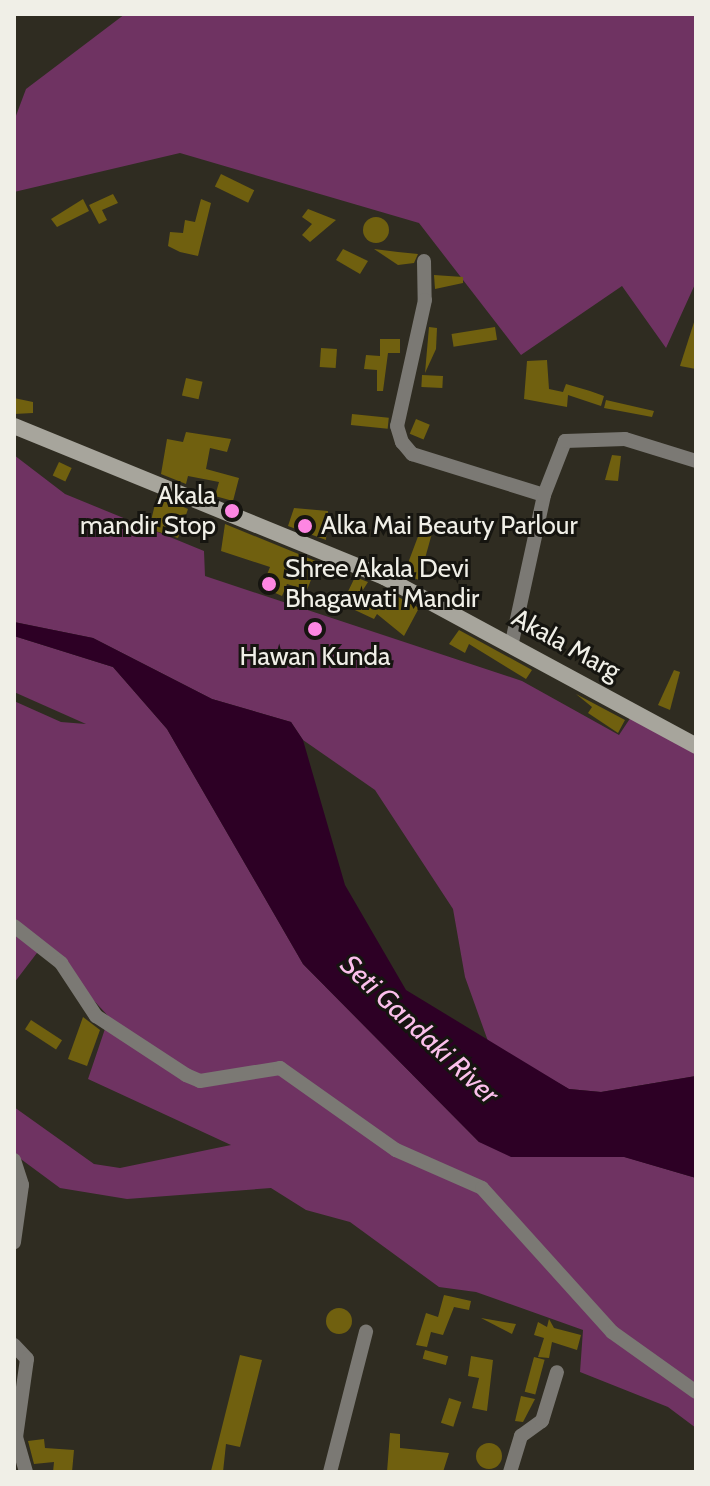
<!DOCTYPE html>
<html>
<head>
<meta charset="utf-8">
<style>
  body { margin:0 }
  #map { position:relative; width:710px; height:1486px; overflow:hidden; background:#2f2c21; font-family:Cabin,sans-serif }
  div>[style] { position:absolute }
  .green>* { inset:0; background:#6f3362 }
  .water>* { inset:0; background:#2d0025 }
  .building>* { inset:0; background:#70600f; transform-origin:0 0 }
  .round { border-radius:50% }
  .street>* { height:14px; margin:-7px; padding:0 7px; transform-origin:7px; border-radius:7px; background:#7b7974 }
  .secondary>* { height:16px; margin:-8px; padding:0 8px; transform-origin:8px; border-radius:8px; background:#a7a59c }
  .dots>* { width:22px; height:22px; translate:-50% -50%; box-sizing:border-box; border:4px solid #161510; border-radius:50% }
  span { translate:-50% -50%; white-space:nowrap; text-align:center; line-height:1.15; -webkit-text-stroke:6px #161510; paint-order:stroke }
  .poi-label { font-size:26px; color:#f0efe7 }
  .right { translate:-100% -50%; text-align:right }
  .left { translate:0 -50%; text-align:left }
  .street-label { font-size:26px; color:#f0efe7 }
  .water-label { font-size:28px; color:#fbbfeb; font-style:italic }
  .frame { position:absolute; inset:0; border:16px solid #f0efe7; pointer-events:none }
</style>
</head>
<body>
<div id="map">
  <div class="green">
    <div style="clip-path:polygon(125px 14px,696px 14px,696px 282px,666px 348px,622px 286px,521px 355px,419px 223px,180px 153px,14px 192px,14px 121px,26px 89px)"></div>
    <div style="clip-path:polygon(14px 455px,65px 494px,204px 551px,205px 576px,522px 681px,619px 735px,633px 714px,696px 750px,696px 1076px,601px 1092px,569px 1089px,489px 1044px,465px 977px,453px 909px,375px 790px,303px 740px,291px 722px,212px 699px,93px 638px,14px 622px)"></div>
    <div style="clip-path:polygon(14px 636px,113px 667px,167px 729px,303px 964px,479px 1142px,625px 1157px,696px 1178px,696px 1428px,668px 1407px,580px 1372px,583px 1330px,476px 1292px,439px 1287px,350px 1222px,306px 1210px,271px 1188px,127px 1199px,60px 1188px,14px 1154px,14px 1107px,94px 1164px,120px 1168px,231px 1145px,88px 1079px,109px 1017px,43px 945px,14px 983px,14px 701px,61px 722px,86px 724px,14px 692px)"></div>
  </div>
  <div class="water">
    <div style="clip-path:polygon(14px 622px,93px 638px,212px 699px,291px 722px,303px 740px,345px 885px,406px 990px,569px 1089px,601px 1092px,696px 1076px,696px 1178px,624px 1157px,511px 1157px,479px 1142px,303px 964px,167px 729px,113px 667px,14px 636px)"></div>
  </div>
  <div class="building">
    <div style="left:221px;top:174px;width:37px;height:14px;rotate:26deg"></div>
    <div style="clip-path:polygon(113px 194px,118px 203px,102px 210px,107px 220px,99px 224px,89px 205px)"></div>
    <div style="clip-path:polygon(83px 199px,89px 211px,57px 227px,51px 219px)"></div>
    <div style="clip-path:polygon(201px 199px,211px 203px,198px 256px,180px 252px,168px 246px,170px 232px,183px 233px,185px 220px,195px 222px)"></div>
    <div style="clip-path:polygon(308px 209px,336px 220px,310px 242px,302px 235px,312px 224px,302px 217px)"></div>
    <div class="round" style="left:363px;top:217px;width:26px;height:26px"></div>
    <div style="clip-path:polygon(343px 249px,368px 261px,360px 274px,336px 260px)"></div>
    <div style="clip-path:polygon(374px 249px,398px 252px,418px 254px,414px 263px,398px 265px)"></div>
    <div style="clip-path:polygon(434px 275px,463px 277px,463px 283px,435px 289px)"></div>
    <div style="clip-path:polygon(696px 316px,696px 369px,680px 366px)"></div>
    <div style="clip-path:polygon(429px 327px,437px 328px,436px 349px,425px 373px)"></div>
    <div style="left:495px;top:327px;width:13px;height:44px;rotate:81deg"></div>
    <div style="clip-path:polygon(380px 339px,400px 339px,400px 353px,388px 353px,383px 391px,377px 391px,377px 370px,364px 369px,366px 355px,380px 356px)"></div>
    <div style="left:321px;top:348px;width:16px;height:19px;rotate:4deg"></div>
    <div style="clip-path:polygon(547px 360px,549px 389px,563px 392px,566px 384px,590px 391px,604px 396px,601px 406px,568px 395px,567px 407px,524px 399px,527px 361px)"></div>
    <div style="left:422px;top:375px;width:21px;height:12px;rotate:3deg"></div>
    <div style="left:186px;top:378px;width:17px;height:18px;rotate:13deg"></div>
    <div style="clip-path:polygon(14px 398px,33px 402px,33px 413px,14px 414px)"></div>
    <div style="clip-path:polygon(606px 400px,654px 411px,652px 417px,604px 408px)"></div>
    <div style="left:352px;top:414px;width:37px;height:11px;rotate:6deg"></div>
    <div style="left:416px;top:419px;width:15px;height:16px;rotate:23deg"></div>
    <div style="clip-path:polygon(186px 432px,231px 439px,227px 452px,210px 448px,206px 469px,239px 478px,233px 501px,215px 496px,219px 482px,188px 476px,186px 484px,161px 474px,167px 439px,183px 442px)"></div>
    <div style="clip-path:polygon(612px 455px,621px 456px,618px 481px,605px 480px)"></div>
    <div style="left:59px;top:462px;width:14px;height:15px;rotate:25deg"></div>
    <div style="clip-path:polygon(157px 496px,188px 509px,178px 538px,149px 529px)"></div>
    <div style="clip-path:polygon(294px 508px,328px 511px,326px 540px,288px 526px)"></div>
    <div style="clip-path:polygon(423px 523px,434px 526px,419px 580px,404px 574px)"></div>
    <div style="clip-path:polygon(225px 524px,318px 562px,307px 590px,287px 584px,282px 596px,262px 587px,270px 567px,221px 551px)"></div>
    <div style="clip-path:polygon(355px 577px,368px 582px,361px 593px,382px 605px,389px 592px,419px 608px,404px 636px,377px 614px,374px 619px,342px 604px)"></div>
    <div style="clip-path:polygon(459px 630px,532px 670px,526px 679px,469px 644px,465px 653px,449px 644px)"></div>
    <div style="clip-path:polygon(674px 670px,680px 672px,670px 710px,658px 705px)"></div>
    <div style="clip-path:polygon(576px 694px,625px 720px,618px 733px,588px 713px,592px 707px)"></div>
    <div style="clip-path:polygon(83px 1017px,100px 1030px,87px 1066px,68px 1059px)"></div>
    <div style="left:31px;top:1020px;width:37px;height:11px;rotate:33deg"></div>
    <div style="clip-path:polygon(444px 1295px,471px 1301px,469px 1310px,454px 1307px,443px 1335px,431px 1332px,427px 1347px,416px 1345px,426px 1313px,438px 1317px)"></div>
    <div class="round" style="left:326px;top:1308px;width:26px;height:26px"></div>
    <div style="clip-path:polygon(481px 1318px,516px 1324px,512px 1334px)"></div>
    <div style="clip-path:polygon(549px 1319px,554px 1328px,581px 1335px,577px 1350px,552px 1342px,549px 1358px,538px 1357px,544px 1338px,534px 1335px,538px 1322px,547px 1327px)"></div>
    <div style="left:425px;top:1350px;width:24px;height:9px;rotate:15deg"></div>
    <div style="clip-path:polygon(240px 1355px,262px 1360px,240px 1447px,226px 1444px,223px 1472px,211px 1471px)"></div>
    <div style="clip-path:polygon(471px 1356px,493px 1360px,487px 1411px,472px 1408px,479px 1378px,468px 1376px)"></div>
    <div style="left:534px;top:1357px;width:11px;height:36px;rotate:15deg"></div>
    <div style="clip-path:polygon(521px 1396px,535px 1399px,523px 1422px,515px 1421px)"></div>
    <div style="left:449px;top:1398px;width:13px;height:26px;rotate:18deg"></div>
    <div style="clip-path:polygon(390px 1433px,400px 1434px,400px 1448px,449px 1453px,443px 1472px,387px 1472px)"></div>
    <div style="clip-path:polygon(44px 1439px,45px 1448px,74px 1450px,72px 1472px,53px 1472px,54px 1462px,34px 1464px,28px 1441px)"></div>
    <div class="round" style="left:476px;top:1443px;width:26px;height:26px"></div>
  </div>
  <div class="street">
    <div style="left:424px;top:261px;width:39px;rotate:89deg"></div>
    <div style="left:425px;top:300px;width:129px;rotate:102.5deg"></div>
    <div style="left:397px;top:426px;width:17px;rotate:73deg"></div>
    <div style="left:402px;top:442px;width:16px;rotate:50deg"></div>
    <div style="left:412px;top:454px;width:138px;rotate:17.3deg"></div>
    <div style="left:512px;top:642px;width:150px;rotate:-77.7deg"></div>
    <div style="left:544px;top:495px;width:58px;rotate:-68.7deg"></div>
    <div style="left:565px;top:441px;width:60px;rotate:-1.9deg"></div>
    <div style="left:625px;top:439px;width:74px;rotate:17.2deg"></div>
    <div style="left:14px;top:926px;width:60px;rotate:38.2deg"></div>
    <div style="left:61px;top:963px;width:64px;rotate:56.6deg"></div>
    <div style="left:96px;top:1016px;width:108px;rotate:33.2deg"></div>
    <div style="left:186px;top:1075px;width:15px;rotate:23deg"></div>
    <div style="left:200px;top:1081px;width:81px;rotate:-9.2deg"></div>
    <div style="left:280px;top:1068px;width:142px;rotate:35.3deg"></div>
    <div style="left:396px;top:1150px;width:94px;rotate:23.8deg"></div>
    <div style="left:482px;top:1188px;width:194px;rotate:47.9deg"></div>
    <div style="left:612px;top:1332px;width:103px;rotate:35.5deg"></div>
    <div style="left:14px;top:1160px;width:26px;rotate:72deg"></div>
    <div style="left:22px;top:1185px;width:58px;rotate:98deg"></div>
    <div style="left:14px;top:1345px;width:19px;rotate:47deg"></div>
    <div style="left:27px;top:1359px;width:79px;rotate:98deg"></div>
    <div style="left:16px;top:1437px;width:36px;rotate:74deg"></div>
    <div style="left:330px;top:1472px;width:145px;rotate:-75.6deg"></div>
    <div style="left:510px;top:1472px;width:38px;rotate:-73deg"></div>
    <div style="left:521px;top:1436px;width:26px;rotate:-36deg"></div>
    <div style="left:542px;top:1421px;width:51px;rotate:-73deg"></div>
  </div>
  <div class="secondary">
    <div style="left:14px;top:426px;width:400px;rotate:22.2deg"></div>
    <div style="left:384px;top:577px;width:355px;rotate:28.4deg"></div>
  </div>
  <div class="dots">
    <div style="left:232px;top:511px;background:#fd86e2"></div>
    <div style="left:305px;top:526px;background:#fd86e2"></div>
    <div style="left:269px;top:584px;background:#fd86e2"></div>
    <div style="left:315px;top:629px;background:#fd86e2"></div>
  </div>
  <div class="poi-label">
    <span class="right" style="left:216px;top:511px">Akala<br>mandir Stop</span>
    <span class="left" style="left:321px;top:526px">Alka Mai Beauty Parlour</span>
    <span class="left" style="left:285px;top:584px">Shree Akala Devi<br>Bhagawati Mandir</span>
    <span style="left:315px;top:657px">Hawan Kunda</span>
  </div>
  <div class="street-label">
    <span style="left:566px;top:645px;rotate:29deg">Akala Marg</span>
  </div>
  <div class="water-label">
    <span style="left:420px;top:1029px;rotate:43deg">Seti Gandaki River</span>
  </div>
  <div class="frame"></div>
</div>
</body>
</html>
